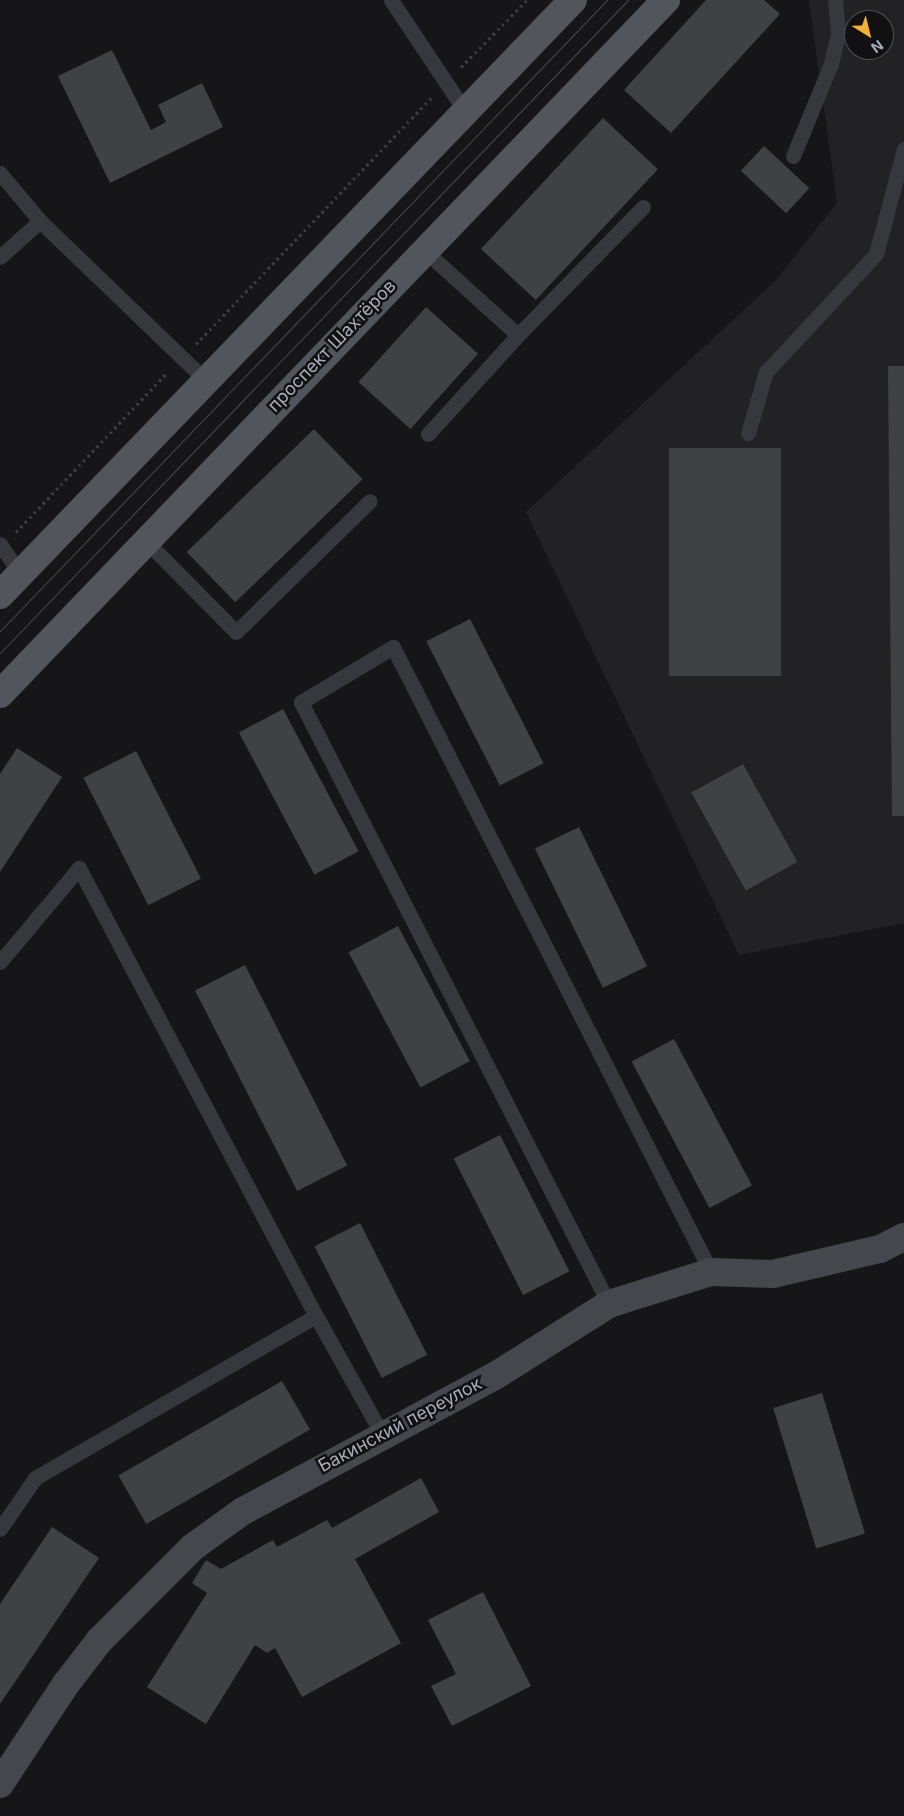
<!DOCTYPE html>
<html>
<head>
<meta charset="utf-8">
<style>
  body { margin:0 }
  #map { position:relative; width:904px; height:1816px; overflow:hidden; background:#161618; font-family:Inter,sans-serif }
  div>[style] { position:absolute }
  .built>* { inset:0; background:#222225 }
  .building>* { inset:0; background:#404145; transform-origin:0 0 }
  .path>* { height:3px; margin-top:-1.5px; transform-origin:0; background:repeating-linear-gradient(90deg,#3d3f44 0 2.5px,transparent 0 6.5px) }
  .lane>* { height:15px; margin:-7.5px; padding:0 7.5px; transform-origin:7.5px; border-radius:7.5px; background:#37383d }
  .secondary>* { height:28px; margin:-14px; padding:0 14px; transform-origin:14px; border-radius:14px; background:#45474d }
  .primary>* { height:28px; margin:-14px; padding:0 14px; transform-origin:14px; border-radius:14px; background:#53555c }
  .tram>* { height:1px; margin:-0.5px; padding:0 0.5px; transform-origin:0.5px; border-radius:0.5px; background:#4a4c52 }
  span { translate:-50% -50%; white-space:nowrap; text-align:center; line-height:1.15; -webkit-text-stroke:5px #111113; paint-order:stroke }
  .street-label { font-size:18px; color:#a8adb8 }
  .north { position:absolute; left:844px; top:10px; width:50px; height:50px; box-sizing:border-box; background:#111113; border:1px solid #4d4f55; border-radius:50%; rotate:144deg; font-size:14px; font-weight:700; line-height:20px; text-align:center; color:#a8adb8 }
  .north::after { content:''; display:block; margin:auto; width:18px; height:22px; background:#f2b134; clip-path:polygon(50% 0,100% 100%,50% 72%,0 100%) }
</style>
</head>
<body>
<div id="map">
  <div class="built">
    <div style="clip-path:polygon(evenodd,809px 0,904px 0,904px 923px,739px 955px,526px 512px,776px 280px,837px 203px,809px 0,854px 20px,884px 20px,884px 50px,854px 50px,854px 20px)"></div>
  </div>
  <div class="building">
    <div style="clip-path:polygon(706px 0,764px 0,780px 14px,671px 133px,624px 90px)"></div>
    <div style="clip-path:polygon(112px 50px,151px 130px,166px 122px,158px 105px,202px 83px,223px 127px,110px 183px,58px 76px)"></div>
    <div style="left:603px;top:118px;width:75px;height:179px;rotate:43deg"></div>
    <div style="left:764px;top:146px;width:62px;height:34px;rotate:43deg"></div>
    <div style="left:426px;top:307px;width:70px;height:101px;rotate:42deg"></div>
    <div style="clip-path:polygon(888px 366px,904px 366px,904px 816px,892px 816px)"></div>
    <div style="left:314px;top:429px;width:70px;height:177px;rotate:46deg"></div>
    <div style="left:781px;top:448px;width:228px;height:112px;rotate:90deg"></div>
    <div style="left:470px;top:619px;width:162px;height:49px;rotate:63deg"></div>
    <div style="left:283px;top:709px;width:161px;height:50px;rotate:62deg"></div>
    <div style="clip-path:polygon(17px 748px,62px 777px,0 872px,0 774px)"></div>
    <div style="left:136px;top:751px;width:143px;height:59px;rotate:63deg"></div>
    <div style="left:743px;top:764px;width:112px;height:59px;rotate:61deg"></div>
    <div style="left:579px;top:827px;width:155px;height:49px;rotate:64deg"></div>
    <div style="left:398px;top:926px;width:153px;height:56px;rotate:62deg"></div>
    <div style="left:245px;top:965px;width:225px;height:56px;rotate:63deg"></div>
    <div style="left:674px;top:1039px;width:166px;height:48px;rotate:62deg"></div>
    <div style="left:500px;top:1135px;width:153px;height:52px;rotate:63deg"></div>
    <div style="left:360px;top:1223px;width:148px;height:51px;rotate:63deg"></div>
    <div style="left:282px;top:1381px;width:56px;height:189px;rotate:60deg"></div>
    <div style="left:822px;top:1393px;width:147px;height:51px;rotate:73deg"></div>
    <div style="clip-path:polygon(421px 1478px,439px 1512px,355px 1559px,401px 1643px,302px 1697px,275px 1648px,267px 1653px,255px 1645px,206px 1724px,147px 1687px,207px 1593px,192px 1583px,206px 1560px,221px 1569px,273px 1540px,277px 1547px,327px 1520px,332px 1528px)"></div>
    <div style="clip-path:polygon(52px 1527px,99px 1558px,0 1704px,0 1604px)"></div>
    <div style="clip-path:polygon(483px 1592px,531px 1686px,452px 1726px,431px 1686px,456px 1674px,428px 1620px)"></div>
  </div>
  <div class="path">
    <div style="left:461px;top:67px;width:94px;rotate:-45.4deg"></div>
    <div style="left:196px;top:344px;width:342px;rotate:-46.3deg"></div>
    <div style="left:16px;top:532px;width:219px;rotate:-46.5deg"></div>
  </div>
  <div class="lane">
    <div style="left:391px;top:0;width:133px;rotate:56.3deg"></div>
    <div style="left:793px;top:156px;width:100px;rotate:-67.6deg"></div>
    <div style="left:831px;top:64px;width:31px;rotate:-77deg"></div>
    <div style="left:838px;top:34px;width:34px;rotate:-95deg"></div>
    <div style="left:0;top:173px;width:62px;rotate:50.2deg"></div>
    <div style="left:40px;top:221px;width:231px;rotate:43.9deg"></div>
    <div style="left:425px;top:251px;width:125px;rotate:42.1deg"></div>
    <div style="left:0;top:257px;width:54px;rotate:-42deg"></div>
    <div style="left:748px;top:433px;width:64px;rotate:-73.6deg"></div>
    <div style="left:766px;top:372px;width:161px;rotate:-47deg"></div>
    <div style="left:876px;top:254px;width:109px;rotate:-75.1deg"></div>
    <div style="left:428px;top:434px;width:134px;rotate:-47.7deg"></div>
    <div style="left:518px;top:335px;width:179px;rotate:-45.7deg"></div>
    <div style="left:145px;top:540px;width:129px;rotate:45.3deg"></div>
    <div style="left:236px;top:632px;width:187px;rotate:-44.4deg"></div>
    <div style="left:0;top:544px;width:36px;rotate:56deg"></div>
    <div style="left:0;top:962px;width:123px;rotate:-50deg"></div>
    <div style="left:79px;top:868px;width:507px;rotate:62.12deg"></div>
    <div style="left:609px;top:1304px;width:676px;rotate:-117.1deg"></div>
    <div style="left:301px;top:702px;width:107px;rotate:-30.9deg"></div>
    <div style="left:393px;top:647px;width:701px;rotate:63.03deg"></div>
    <div style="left:0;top:1529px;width:62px;rotate:-55.5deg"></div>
    <div style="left:35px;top:1478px;width:324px;rotate:-30deg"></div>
    <div style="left:316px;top:1316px;width:135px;rotate:60.8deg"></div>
  </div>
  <div class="secondary">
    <div style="left:0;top:1784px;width:120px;rotate:-56.6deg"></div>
    <div style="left:66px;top:1684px;width:54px;rotate:-52.5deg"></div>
    <div style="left:99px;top:1641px;width:133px;rotate:-45deg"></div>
    <div style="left:193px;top:1547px;width:62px;rotate:-35.8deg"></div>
    <div style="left:243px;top:1511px;width:289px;rotate:-28.2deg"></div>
    <div style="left:498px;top:1374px;width:131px;rotate:-32.2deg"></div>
    <div style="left:609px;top:1304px;width:107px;rotate:-17.4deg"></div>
    <div style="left:711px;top:1272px;width:62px;rotate:1.8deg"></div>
    <div style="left:773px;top:1274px;width:110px;rotate:-13.2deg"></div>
    <div style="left:880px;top:1249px;width:27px;rotate:-27deg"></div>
  </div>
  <div class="primary">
    <div style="left:0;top:595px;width:826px;rotate:-46.08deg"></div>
    <div style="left:0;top:694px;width:962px;rotate:-46.18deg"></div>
  </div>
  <div class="tram">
    <div style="left:0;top:631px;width:876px;rotate:-46.11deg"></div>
    <div style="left:0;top:653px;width:906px;rotate:-46.12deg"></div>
  </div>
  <div class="street-label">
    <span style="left:332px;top:346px;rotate:-46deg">проспект Шахтёров</span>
    <span style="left:400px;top:1425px;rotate:-28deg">Бакинский переулок</span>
  </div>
  <div class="north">N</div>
</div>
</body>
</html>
